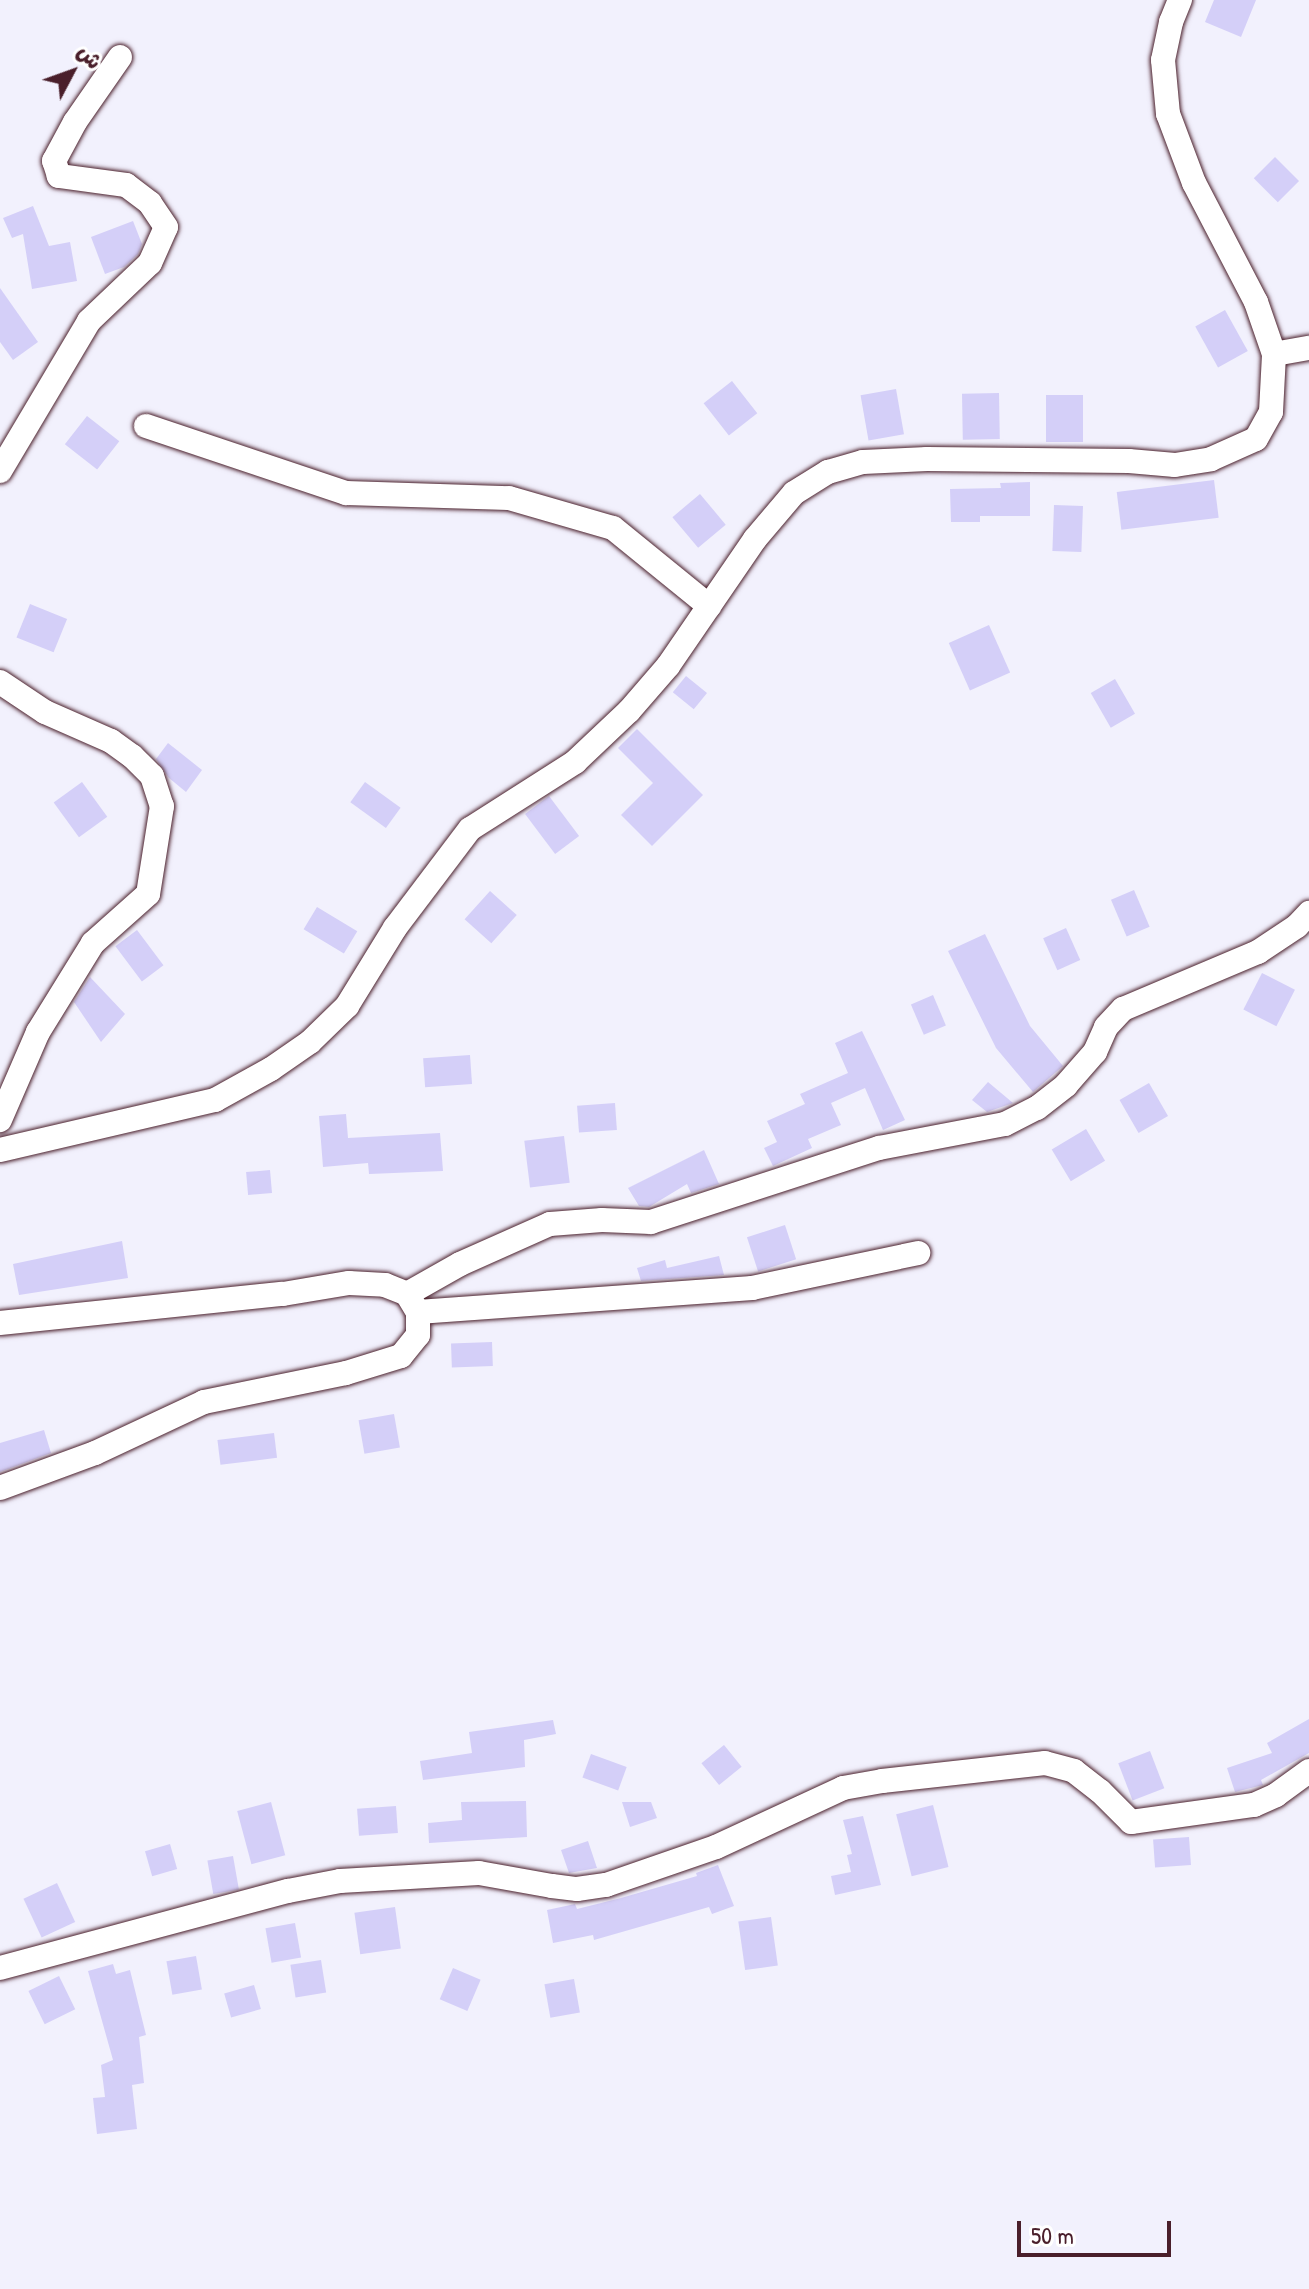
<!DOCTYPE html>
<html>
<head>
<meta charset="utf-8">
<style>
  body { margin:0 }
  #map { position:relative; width:1309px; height:2289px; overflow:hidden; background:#f2f1fd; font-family:"Patrick Hand","Playpen Sans Arabic",sans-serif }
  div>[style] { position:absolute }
  .building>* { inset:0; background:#d4cff8; transform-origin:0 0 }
  .roads { filter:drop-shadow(0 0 2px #4a1f2b) drop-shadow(0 0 2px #4a1f2b) }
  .minor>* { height:24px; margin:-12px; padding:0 12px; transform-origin:12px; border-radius:12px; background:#fff }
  span { translate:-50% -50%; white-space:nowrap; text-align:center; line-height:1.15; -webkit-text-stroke:6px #fff; paint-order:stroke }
  .north { position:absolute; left:32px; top:32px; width:80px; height:80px; -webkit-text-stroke:6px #fff; paint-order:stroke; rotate:49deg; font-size:22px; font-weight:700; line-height:32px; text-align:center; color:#4a1f2b }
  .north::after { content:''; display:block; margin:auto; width:28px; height:36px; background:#4a1f2b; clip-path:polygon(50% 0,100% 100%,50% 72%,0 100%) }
  .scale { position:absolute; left:1017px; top:2221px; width:154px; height:36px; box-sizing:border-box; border:4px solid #4a1f2b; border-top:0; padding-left:10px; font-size:24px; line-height:28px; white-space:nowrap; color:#4a1f2b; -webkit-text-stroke:6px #fff; paint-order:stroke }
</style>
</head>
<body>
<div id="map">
  <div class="building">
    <div style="clip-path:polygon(1214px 0,1256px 0,1241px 37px,1205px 22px)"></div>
    <div style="left:1275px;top:157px;width:34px;height:30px;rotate:45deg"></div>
    <div style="clip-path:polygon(33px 206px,49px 246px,70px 242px,77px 281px,32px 289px,23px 234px,12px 238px,3px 218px)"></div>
    <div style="clip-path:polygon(133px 221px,142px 244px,138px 254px,124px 267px,105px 274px,91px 237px)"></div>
    <div style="clip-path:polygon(0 288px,38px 342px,13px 360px,0 342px)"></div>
    <div style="left:1225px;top:310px;width:47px;height:34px;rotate:61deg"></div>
    <div style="left:732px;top:381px;width:41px;height:36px;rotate:52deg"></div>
    <div style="left:896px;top:389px;width:46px;height:36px;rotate:80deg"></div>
    <div style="left:999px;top:393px;width:46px;height:37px;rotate:89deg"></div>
    <div style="left:1046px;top:395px;width:37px;height:47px"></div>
    <div style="left:87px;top:416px;width:41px;height:36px;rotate:38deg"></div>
    <div style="left:1214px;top:480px;width:38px;height:98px;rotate:83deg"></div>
    <div style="clip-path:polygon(1030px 482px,1030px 516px,980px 516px,980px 522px,951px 522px,950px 489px,1001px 488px,1000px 483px)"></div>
    <div style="left:700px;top:494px;width:40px;height:36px;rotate:50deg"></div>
    <div style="left:1054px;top:505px;width:29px;height:46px;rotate:2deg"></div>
    <div style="left:30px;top:604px;width:40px;height:36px;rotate:22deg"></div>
    <div style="left:989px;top:625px;width:52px;height:44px;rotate:66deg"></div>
    <div style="left:686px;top:676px;width:27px;height:21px;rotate:39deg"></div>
    <div style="left:1115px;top:679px;width:40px;height:28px;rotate:60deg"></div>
    <div style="clip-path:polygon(637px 729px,703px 795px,652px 846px,621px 815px,653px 783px,618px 748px)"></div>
    <div style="clip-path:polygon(168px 743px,202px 770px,186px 792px,169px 778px,156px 759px)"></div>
    <div style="left:82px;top:782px;width:43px;height:35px;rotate:54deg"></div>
    <div style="left:365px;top:782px;width:44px;height:25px;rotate:36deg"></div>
    <div style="left:549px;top:796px;width:50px;height:30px;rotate:53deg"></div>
    <div style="left:1134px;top:890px;width:40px;height:25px;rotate:67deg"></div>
    <div style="left:490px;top:891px;width:36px;height:38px;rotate:42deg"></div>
    <div style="left:317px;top:907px;width:47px;height:26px;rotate:31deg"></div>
    <div style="left:1066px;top:928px;width:35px;height:25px;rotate:66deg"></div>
    <div style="left:137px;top:930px;width:44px;height:27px;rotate:53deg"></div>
    <div style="clip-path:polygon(985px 934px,1030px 1026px,1063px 1066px,1033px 1092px,996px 1048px,948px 951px)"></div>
    <div style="left:1262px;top:973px;width:37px;height:41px;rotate:27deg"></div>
    <div style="clip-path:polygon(90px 977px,125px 1014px,101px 1042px,74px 1002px)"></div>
    <div style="left:933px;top:995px;width:33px;height:24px;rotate:67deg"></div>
    <div style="clip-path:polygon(862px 1031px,905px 1120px,883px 1130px,865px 1088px,831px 1103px,841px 1125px,808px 1139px,812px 1148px,773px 1166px,764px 1148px,777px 1142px,767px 1121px,805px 1104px,800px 1094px,848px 1073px,835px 1043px)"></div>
    <div style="left:470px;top:1055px;width:29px;height:47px;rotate:86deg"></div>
    <div style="clip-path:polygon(988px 1082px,1013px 1103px,987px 1112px,972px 1100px)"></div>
    <div style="left:1149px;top:1083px;width:38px;height:34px;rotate:60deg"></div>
    <div style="left:615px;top:1103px;width:27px;height:38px;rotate:86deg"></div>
    <div style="clip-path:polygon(346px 1114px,348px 1138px,440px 1133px,443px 1171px,369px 1174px,368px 1163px,323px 1167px,319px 1116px)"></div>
    <div style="left:1086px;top:1129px;width:37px;height:40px;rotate:59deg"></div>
    <div style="left:564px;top:1136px;width:47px;height:40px;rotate:83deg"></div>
    <div style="clip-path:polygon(704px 1150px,719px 1184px,691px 1193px,687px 1184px,649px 1207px,639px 1206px,628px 1188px)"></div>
    <div style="left:270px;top:1170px;width:23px;height:24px;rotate:85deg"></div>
    <div style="left:785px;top:1225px;width:36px;height:40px;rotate:72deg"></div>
    <div style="clip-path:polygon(122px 1241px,128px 1278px,19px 1295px,13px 1264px)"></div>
    <div style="clip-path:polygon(719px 1256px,724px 1275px,641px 1281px,637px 1268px,665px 1260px,667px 1268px)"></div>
    <div style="left:492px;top:1342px;width:24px;height:41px;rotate:88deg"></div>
    <div style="left:394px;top:1414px;width:34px;height:36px;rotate:80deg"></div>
    <div style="clip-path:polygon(44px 1430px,51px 1453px,0 1472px,0 1443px)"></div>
    <div style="left:274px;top:1433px;width:25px;height:57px;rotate:83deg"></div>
    <div style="clip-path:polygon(1309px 1719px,1309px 1753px,1261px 1780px,1263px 1785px,1235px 1792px,1227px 1768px,1272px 1753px,1267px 1743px)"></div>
    <div style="clip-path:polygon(553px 1720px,556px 1734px,524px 1740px,525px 1767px,423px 1780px,420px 1761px,472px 1753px,469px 1732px)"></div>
    <div style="left:724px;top:1745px;width:28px;height:29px;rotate:51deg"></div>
    <div style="left:1150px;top:1751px;width:40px;height:34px;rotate:69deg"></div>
    <div style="left:591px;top:1754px;width:38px;height:25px;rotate:20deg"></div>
    <div style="clip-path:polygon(526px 1801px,527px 1837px,429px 1843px,428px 1823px,462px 1820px,461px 1802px)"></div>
    <div style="left:271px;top:1802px;width:55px;height:35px;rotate:75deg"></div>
    <div style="clip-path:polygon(622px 1802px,651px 1802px,657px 1818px,630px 1827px)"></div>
    <div style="left:933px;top:1805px;width:64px;height:38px;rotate:76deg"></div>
    <div style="left:396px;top:1806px;width:27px;height:39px;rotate:86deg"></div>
    <div style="clip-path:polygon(863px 1816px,881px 1885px,835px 1895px,831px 1876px,851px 1872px,847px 1855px,852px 1854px,843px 1820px)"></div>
    <div style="left:1189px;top:1837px;width:28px;height:36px;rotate:86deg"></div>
    <div style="clip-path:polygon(588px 1841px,597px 1868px,569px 1873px,561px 1850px)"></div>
    <div style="left:170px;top:1844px;width:26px;height:26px;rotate:74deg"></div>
    <div style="left:233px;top:1856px;width:34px;height:26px;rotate:80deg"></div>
    <div style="clip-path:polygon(718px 1865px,734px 1906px,712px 1914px,709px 1907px,594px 1940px,593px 1935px,553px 1943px,547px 1910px,575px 1904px,577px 1909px,621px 1898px,697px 1876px,696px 1873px)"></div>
    <div style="left:57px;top:1883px;width:43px;height:37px;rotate:65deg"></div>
    <div style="left:395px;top:1907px;width:42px;height:41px;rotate:82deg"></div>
    <div style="left:771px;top:1917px;width:49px;height:33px;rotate:82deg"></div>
    <div style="left:295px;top:1923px;width:35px;height:30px;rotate:80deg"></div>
    <div style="left:196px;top:1956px;width:34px;height:30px;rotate:80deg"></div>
    <div style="left:321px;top:1960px;width:33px;height:31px;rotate:81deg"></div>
    <div style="clip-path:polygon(113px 1964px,116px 1974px,130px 1970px,146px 2035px,139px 2037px,144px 2083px,132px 2085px,137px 2129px,97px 2134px,93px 2098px,105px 2097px,101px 2065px,113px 2060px,88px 1971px)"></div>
    <div style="left:453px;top:1968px;width:30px;height:34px;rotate:23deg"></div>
    <div style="left:59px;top:1976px;width:37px;height:34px;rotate:64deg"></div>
    <div style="left:574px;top:1979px;width:34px;height:30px;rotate:80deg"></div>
    <div style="left:254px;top:1985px;width:25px;height:31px;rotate:74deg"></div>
  </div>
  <div class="roads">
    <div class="minor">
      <div style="left:1274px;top:354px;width:36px;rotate:-10deg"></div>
      <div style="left:146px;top:426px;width:211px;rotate:18.5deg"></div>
      <div style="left:346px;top:493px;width:163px;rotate:1.8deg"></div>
      <div style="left:509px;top:498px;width:108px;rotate:16.1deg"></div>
      <div style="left:613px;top:528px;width:124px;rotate:39.1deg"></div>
      <div style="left:0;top:471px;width:174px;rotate:-59.3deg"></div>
      <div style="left:89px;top:321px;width:84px;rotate:-43.6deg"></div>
      <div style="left:150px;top:263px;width:39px;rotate:-66deg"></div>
      <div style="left:166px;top:227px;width:29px;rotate:-124deg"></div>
      <div style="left:150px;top:203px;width:30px;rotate:-143deg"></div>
      <div style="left:126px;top:185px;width:68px;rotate:-172.3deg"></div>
      <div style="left:59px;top:176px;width:16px;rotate:-108deg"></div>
      <div style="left:54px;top:161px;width:44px;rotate:-61.7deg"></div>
      <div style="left:75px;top:122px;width:79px;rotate:-55.3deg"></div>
      <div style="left:0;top:682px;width:54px;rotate:33.7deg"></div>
      <div style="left:45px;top:712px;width:72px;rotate:23.7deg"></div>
      <div style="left:111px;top:741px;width:26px;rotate:36deg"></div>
      <div style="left:132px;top:756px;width:28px;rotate:45deg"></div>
      <div style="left:152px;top:776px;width:32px;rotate:72deg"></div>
      <div style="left:162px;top:806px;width:89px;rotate:99deg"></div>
      <div style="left:148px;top:894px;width:74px;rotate:138.3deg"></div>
      <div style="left:93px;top:943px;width:105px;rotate:121.7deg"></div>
      <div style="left:38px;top:1032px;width:96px;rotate:113.4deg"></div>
      <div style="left:0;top:1150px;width:221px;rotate:-13.1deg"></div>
      <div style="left:215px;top:1100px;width:64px;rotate:-29deg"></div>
      <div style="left:271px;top:1069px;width:47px;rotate:-34.7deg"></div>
      <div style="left:310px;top:1042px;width:52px;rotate:-44.2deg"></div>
      <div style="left:347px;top:1006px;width:92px;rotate:-58.4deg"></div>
      <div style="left:395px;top:928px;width:124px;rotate:-52.9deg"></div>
      <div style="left:470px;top:829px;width:125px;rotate:-32.5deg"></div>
      <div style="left:575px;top:762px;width:74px;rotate:-43.4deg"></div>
      <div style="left:629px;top:711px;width:60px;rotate:-49.1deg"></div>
      <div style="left:668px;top:666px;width:154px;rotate:-55.6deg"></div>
      <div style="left:755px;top:539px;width:60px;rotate:-49.7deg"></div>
      <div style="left:794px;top:493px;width:40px;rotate:-32deg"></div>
      <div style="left:828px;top:472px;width:36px;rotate:-16deg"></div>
      <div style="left:863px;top:462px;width:64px;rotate:-2.7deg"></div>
      <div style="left:927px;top:459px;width:202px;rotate:0.6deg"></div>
      <div style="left:1129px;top:461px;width:46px;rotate:5deg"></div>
      <div style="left:1175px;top:465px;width:36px;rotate:-9deg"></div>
      <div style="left:1211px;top:459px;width:49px;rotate:-24deg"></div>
      <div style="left:1256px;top:439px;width:31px;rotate:-61deg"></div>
      <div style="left:1271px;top:412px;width:58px;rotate:-87deg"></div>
      <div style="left:1274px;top:354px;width:55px;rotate:-109.1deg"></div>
      <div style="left:1256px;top:302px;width:134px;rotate:-117.5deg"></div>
      <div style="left:1194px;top:183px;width:74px;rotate:-110.6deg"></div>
      <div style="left:1168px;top:114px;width:54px;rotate:-95.3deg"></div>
      <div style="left:1163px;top:60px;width:39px;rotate:-78deg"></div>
      <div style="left:1171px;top:22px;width:24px;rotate:-68deg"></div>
      <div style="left:407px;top:1294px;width:61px;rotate:-29.5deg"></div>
      <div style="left:460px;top:1264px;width:98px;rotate:-24deg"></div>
      <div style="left:550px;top:1224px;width:52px;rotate:-4.4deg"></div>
      <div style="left:602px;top:1220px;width:49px;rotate:2.3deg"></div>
      <div style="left:651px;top:1222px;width:240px;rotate:-18deg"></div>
      <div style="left:879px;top:1148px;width:128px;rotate:-10.8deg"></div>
      <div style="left:1005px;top:1124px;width:36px;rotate:-27deg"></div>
      <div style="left:1037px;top:1108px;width:37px;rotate:-38deg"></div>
      <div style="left:1066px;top:1085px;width:44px;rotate:-48.7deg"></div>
      <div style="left:1095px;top:1052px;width:27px;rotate:-66deg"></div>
      <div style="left:1106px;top:1027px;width:25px;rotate:-47deg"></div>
      <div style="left:1123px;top:1009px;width:147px;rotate:-22.9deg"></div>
      <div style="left:1258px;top:952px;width:47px;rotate:-33.7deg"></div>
      <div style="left:1297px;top:926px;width:18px;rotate:-47deg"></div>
      <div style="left:418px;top:1312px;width:335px;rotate:-4.1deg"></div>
      <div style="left:752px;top:1288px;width:170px;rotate:-11.9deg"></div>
      <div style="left:0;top:1323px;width:284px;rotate:-5.9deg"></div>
      <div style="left:283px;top:1294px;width:67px;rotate:-9.5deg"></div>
      <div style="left:349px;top:1283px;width:36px;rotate:3deg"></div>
      <div style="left:385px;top:1285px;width:24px;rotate:22deg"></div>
      <div style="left:407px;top:1294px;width:21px;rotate:59deg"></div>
      <div style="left:418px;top:1312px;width:23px;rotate:90deg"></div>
      <div style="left:418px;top:1335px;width:27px;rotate:129deg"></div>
      <div style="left:401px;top:1356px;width:58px;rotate:162.8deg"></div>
      <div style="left:346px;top:1373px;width:145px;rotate:168.5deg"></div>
      <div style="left:204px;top:1402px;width:120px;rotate:154.9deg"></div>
      <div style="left:95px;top:1453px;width:101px;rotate:159.8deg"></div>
      <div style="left:0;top:1968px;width:298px;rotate:-15deg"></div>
      <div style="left:288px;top:1891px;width:53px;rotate:-10.9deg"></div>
      <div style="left:340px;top:1881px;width:139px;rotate:-3.3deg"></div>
      <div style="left:479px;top:1873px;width:74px;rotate:10.1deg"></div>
      <div style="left:552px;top:1886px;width:25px;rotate:7deg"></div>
      <div style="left:577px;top:1889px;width:29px;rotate:-8deg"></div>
      <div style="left:606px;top:1885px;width:116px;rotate:-19.1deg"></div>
      <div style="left:716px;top:1847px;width:140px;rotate:-24.9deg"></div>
      <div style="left:843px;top:1788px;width:40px;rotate:-10deg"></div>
      <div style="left:882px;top:1781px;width:164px;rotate:-6.3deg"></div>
      <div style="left:1045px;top:1763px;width:30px;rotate:15deg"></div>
      <div style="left:1074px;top:1771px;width:33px;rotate:38deg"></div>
      <div style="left:1100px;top:1791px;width:44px;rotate:45deg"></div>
      <div style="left:1131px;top:1822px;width:124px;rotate:-7.9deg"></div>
      <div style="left:1254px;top:1805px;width:24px;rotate:-24deg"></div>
      <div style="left:1276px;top:1795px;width:41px;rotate:-36deg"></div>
    </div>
  </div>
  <div class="north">ش</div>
  <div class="scale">50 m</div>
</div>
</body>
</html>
